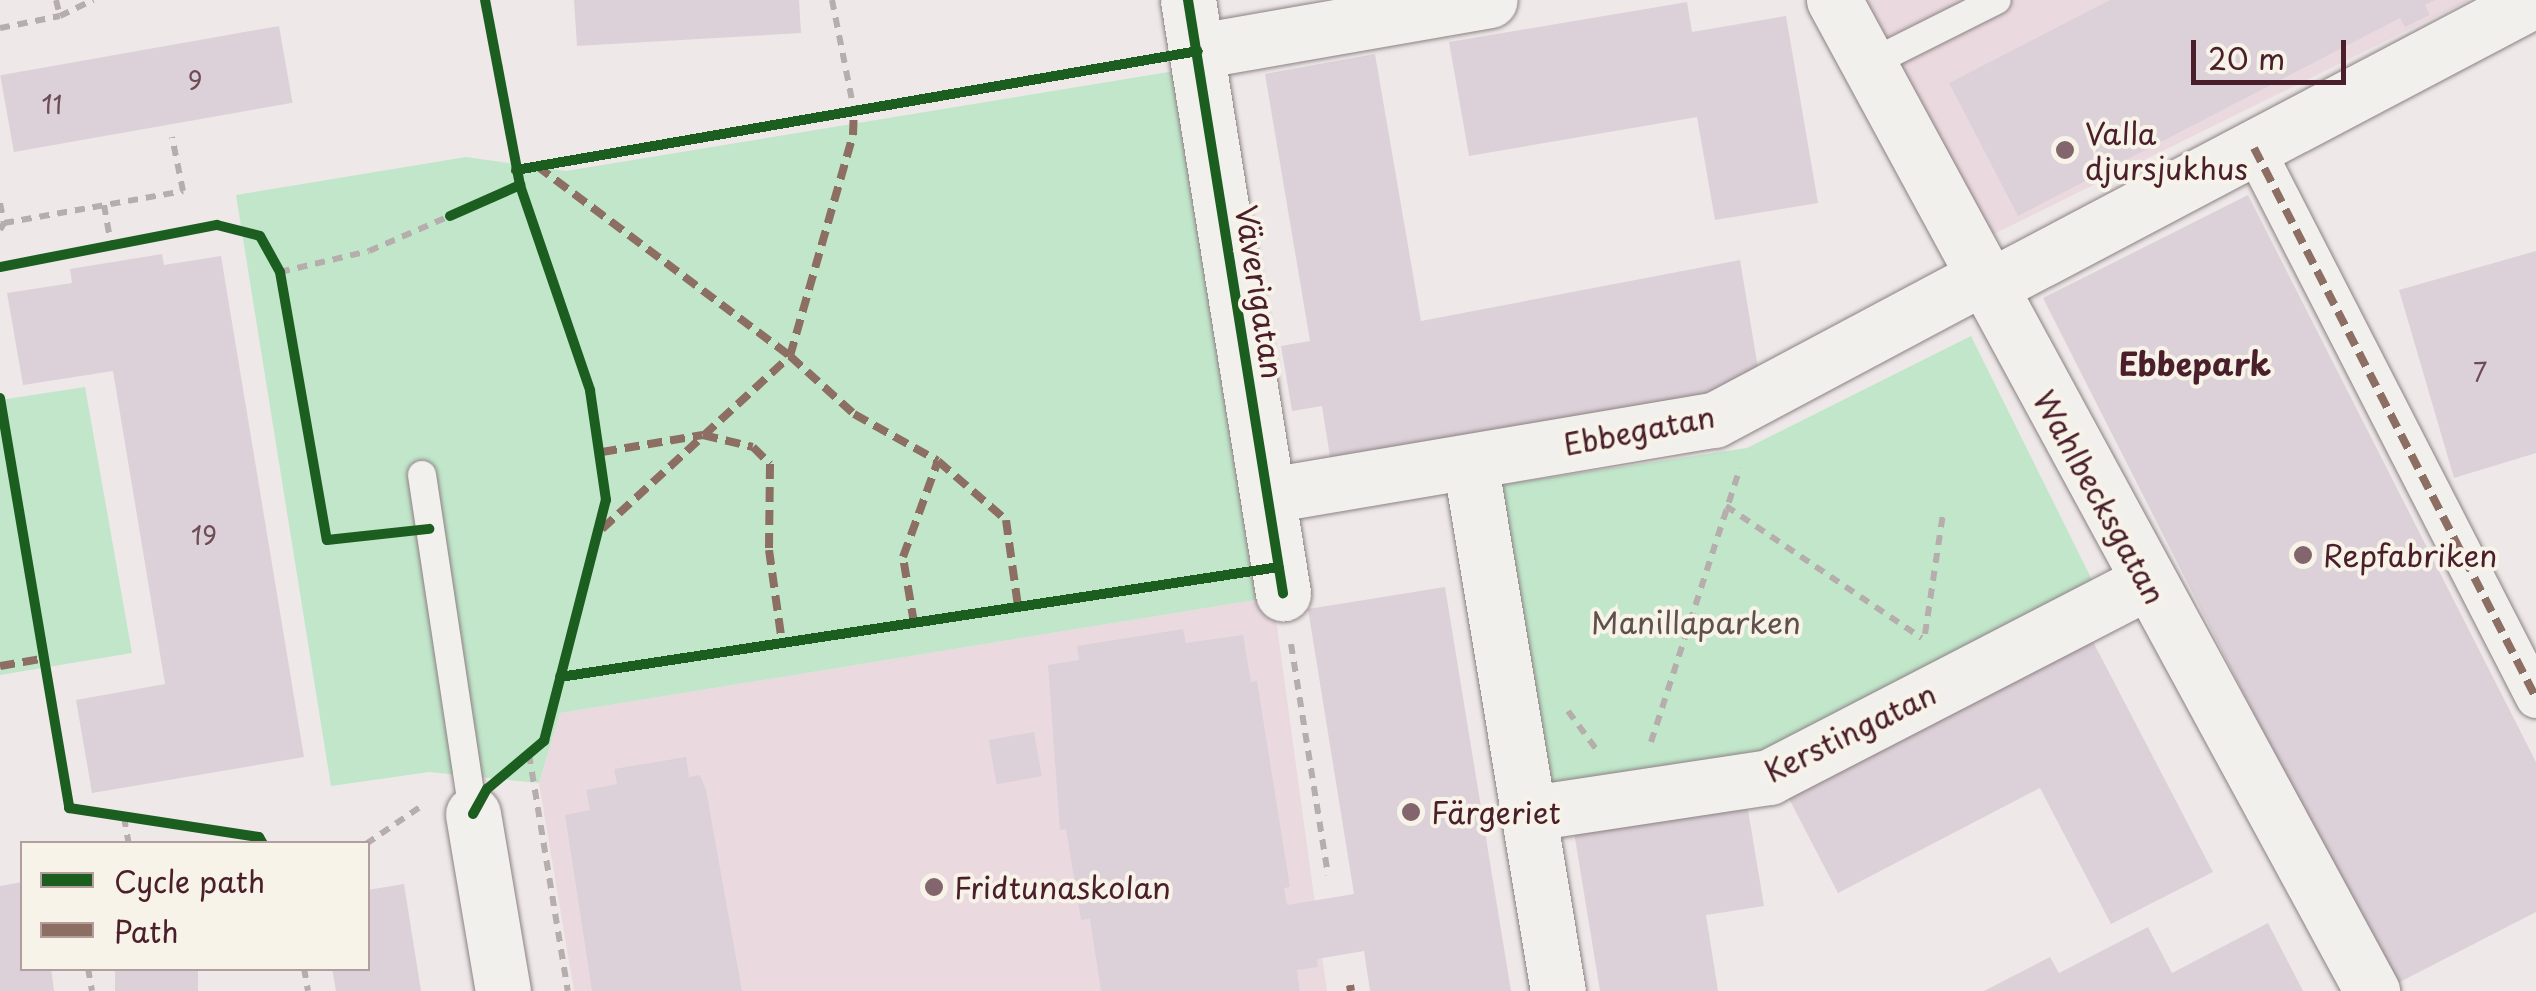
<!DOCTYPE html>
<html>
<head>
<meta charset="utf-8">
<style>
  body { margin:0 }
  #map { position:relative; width:2536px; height:991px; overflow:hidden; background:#eee8e8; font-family:"Playpen Sans",sans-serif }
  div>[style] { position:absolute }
  .built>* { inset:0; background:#eadadf }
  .green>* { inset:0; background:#c1e6ca }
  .building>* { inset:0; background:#dcd1d8; transform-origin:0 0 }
  .path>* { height:6px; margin-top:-3px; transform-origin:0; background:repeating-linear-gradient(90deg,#b5aead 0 10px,transparent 0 18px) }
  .roads { filter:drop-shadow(0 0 2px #8c8183) drop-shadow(0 0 2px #8c8183) }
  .service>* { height:28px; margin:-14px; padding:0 14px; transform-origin:14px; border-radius:14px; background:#f1f0ec }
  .pedestrian>* { height:40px; margin:-20px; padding:0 20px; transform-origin:20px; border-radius:20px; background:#f1f0ec }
  .minor>* { height:55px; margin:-27.5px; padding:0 27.5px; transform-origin:27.5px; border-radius:27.5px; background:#f1f0ec }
  .quiet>* { height:8px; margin-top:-4px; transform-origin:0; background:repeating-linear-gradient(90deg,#8d6e63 0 15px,transparent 0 23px) }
  .cycleway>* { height:10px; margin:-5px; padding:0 5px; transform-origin:5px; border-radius:5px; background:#1b5e20 }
  .dots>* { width:28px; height:28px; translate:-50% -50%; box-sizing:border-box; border:5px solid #f7f3e8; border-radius:50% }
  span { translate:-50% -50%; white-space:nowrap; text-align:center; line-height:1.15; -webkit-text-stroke:8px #f7f3e8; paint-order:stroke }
  .number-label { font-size:25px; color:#6e4c56 }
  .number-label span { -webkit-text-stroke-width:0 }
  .poi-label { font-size:30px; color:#4a1f2b }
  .left { translate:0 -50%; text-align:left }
  .street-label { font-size:30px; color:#4a1f2b }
  .park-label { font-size:30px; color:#5f504c }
  .neighbourhood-label { font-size:32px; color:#4a1f2b; font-weight:700 }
  .legend { position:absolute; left:20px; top:841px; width:350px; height:130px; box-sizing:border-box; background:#f7f3e8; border:2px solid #b29e9c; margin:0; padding:12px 18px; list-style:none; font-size:30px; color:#4a1f2b }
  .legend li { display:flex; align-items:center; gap:20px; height:50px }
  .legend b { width:50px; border:2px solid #b29e9c }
  .scale { position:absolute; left:2191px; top:40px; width:155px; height:45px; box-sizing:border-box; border:5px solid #4a1f2b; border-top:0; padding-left:12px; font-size:30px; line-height:35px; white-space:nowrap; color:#4a1f2b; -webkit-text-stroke:8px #f7f3e8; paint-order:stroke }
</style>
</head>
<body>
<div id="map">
  <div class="built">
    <div style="clip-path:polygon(1864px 0,2469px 0,1986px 238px)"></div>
    <div style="clip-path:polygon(1273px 597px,1327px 991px,574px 991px,539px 783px,560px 713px)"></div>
  </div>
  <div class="green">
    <div style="clip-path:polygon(1181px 70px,1273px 597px,560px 713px,539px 783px,429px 772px,331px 786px,236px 195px,466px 157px,566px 171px)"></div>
    <div style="clip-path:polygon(1971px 336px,2103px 602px,1769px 777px,1548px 810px,1492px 486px,1747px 448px)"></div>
    <div style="clip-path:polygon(85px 387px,132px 653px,0 675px,0 400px)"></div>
  </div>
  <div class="building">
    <div style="clip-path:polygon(574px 0,799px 0,801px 33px,577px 46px)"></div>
    <div style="clip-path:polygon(2110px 0,2435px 0,2425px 5px,2430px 15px,2405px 27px,2400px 18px,2018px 216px,1949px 83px)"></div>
    <div style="clip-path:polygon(1687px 2px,1692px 32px,1786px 16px,1818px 203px,1715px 220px,1697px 117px,1469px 156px,1449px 42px)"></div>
    <div style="left:279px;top:26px;width:78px;height:283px;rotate:80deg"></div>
    <div style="clip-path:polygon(1375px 54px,1421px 321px,1740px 260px,1759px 374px,1729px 390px,1330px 457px,1322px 406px,1292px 411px,1287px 381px,1281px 346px,1310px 341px,1265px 74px)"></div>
    <div style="clip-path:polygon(2248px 195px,2536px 762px,2536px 912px,2392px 986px,2043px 298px)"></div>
    <div style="clip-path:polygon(2536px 251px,2536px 453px,2454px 478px,2399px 290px)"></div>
    <div style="clip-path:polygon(162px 254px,164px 265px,221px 256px,304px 757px,92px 793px,76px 700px,165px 684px,113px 371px,23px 385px,7px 293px,72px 283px,70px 269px)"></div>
    <div style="clip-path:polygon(1445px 587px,1511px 991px,1370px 991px,1364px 951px,1317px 959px,1318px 967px,1297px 970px,1300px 991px,1101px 991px,1090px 919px,1081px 920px,1066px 829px,1060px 830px,1048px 665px,1079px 660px,1077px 646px,1183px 629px,1186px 643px,1243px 635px,1251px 682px,1257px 681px,1290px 887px,1284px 888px,1287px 905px,1354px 894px,1308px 609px)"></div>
    <div style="clip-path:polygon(2089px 634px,2213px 872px,2111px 924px,2040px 788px,1838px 893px,1786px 793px)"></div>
    <div style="left:1034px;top:732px;width:45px;height:46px;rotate:80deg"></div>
    <div style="clip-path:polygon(686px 757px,689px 777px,700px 775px,706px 790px,742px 991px,592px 991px,565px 815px,590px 810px,586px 790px,617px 784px,614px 769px)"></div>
    <div style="clip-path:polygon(1747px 804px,1764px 906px,1706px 915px,1718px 991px,1600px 991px,1574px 832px)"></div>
    <div style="clip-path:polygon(22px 882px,22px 968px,51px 968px,54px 991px,0 991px,0 886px)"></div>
    <div style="clip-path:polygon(404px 884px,421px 991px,336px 991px,332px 968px,368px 968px,368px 890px)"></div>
    <div style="clip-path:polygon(2268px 923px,2303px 991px,1984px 991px,2050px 957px,2059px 973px,2148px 927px,2172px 973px)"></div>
    <div style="left:115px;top:968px;width:83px;height:23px"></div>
  </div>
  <div class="path">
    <div style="left:56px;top:0;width:16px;rotate:76deg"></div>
    <div style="left:60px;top:16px;width:37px;rotate:-26deg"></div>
    <div style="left:832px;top:0;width:112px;rotate:78.7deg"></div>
    <div style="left:0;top:28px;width:61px;rotate:-11.3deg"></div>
    <div style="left:0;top:203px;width:20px;rotate:79deg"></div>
    <div style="left:104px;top:205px;width:40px;rotate:80deg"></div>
    <div style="left:0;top:230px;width:8px;rotate:-60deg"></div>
    <div style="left:4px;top:223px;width:182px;rotate:-10.1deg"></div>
    <div style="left:183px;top:191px;width:55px;rotate:-101.5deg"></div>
    <div style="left:280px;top:272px;width:91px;rotate:-13.3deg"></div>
    <div style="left:369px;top:251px;width:88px;rotate:-23.4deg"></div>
    <div style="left:1726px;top:506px;width:236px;rotate:34deg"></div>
    <div style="left:1925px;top:634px;width:122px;rotate:-81.5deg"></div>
    <div style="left:1291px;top:644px;width:234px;rotate:80.9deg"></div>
    <div style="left:1568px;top:711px;width:47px;rotate:53.6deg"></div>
    <div style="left:1651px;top:742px;width:288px;rotate:-72deg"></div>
    <div style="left:529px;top:754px;width:240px;rotate:80.7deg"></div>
    <div style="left:124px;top:817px;width:27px;rotate:80deg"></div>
    <div style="left:366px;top:844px;width:69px;rotate:-34.4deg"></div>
    <div style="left:88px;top:968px;width:23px;rotate:80deg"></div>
    <div style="left:304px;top:968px;width:23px;rotate:80deg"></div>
  </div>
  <div class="roads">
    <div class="service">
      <div style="left:1867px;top:65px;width:145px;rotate:-26.6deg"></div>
      <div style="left:422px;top:475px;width:343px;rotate:81.4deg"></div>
    </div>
    <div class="pedestrian">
      <div style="left:2254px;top:148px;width:618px;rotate:62.85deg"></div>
    </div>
    <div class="minor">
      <div style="left:1188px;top:0;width:601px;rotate:80.9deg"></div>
      <div style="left:1834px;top:0;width:1128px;rotate:61.5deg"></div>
      <div style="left:1198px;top:51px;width:296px;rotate:-9.9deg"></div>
      <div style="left:1987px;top:288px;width:618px;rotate:-27.77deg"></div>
      <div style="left:1470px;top:462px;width:536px;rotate:80.56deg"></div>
      <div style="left:1269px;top:495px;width:451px;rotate:-9.6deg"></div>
      <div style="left:1714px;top:420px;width:302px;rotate:-28deg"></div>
      <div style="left:1531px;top:813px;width:241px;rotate:-8.6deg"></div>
      <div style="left:1769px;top:777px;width:425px;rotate:-27.3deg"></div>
      <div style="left:473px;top:814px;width:180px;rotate:80.4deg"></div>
    </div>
  </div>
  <div class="quiet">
    <div style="left:2254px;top:148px;width:618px;rotate:62.85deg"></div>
    <div style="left:537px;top:166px;width:316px;rotate:36.9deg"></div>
    <div style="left:790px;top:356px;width:86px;rotate:42.2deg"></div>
    <div style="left:854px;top:414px;width:96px;rotate:29.2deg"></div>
    <div style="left:938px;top:461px;width:90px;rotate:40.9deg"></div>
    <div style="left:1006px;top:520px;width:88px;rotate:82.1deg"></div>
    <div style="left:602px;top:452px;width:102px;rotate:-9.6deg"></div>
    <div style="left:703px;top:435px;width:51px;rotate:13.5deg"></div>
    <div style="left:753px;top:447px;width:24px;rotate:45deg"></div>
    <div style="left:770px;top:464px;width:86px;rotate:90.7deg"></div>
    <div style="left:769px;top:550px;width:94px;rotate:82deg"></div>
    <div style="left:602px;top:529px;width:255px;rotate:-42.6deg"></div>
    <div style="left:790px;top:356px;width:230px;rotate:-74.1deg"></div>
    <div style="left:853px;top:135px;width:25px;rotate:-88deg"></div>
    <div style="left:914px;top:623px;width:67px;rotate:-99.5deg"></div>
    <div style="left:903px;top:557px;width:102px;rotate:-70deg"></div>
    <div style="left:0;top:666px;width:42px;rotate:-9.7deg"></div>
    <div style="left:1350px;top:985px;width:6px;rotate:81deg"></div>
  </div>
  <div class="cycleway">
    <div style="left:1188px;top:0;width:601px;rotate:80.9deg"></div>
    <div style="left:516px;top:170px;width:692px;rotate:-9.9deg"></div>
    <div style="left:450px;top:216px;width:77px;rotate:-23.9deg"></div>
    <div style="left:520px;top:185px;width:188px;rotate:-100.7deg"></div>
    <div style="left:0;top:267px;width:221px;rotate:-11deg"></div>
    <div style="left:217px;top:225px;width:44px;rotate:14.3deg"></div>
    <div style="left:260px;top:236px;width:41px;rotate:60.9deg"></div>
    <div style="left:280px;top:272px;width:272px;rotate:80.1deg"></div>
    <div style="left:327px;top:540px;width:103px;rotate:-6.2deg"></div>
    <div style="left:0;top:398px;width:416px;rotate:80.4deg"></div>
    <div style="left:69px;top:808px;width:192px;rotate:8.7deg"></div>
    <div style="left:259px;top:837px;width:8px;rotate:60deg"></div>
    <div style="left:560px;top:677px;width:727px;rotate:-8.7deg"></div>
    <div style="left:473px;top:814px;width:29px;rotate:-61deg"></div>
    <div style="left:487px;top:789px;width:75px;rotate:-40.1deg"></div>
    <div style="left:544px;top:741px;width:249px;rotate:-75.6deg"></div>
    <div style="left:606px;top:500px;width:111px;rotate:-98.3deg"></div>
    <div style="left:590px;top:390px;width:217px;rotate:-108.9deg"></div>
  </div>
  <div class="dots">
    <div style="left:2065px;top:150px;background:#83656d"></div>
    <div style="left:2303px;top:555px;background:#83656d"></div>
    <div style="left:1411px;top:812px;background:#83656d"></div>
    <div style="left:934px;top:887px;background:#83656d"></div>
  </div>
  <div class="number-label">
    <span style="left:195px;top:80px">9</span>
    <span style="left:52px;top:104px">11</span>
    <span style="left:2480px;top:372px">7</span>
    <span style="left:204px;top:535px">19</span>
  </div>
  <div class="poi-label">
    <span class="left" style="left:2085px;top:150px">Valla<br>djursjukhus</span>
    <span class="left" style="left:2323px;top:555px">Repfabriken</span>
    <span class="left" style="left:1431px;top:812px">Färgeriet</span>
    <span class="left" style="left:954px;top:887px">Fridtunaskolan</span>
  </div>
  <div class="street-label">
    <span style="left:1260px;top:292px;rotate:81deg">Väverigatan</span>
    <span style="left:1639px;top:430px;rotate:-11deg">Ebbegatan</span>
    <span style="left:2100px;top:497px;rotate:61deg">Wahlbecksgatan</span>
    <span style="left:1850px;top:732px;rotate:-26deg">Kerstingatan</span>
  </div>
  <div class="park-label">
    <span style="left:1696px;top:622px">Manillaparken</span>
  </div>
  <div class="neighbourhood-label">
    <span style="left:2195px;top:363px">Ebbepark</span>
  </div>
  <ul class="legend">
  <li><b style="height:12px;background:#1b5e20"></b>Cycle path</li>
  <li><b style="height:12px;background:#8d6e63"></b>Path</li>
  </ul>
  <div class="scale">20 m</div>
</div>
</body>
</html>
